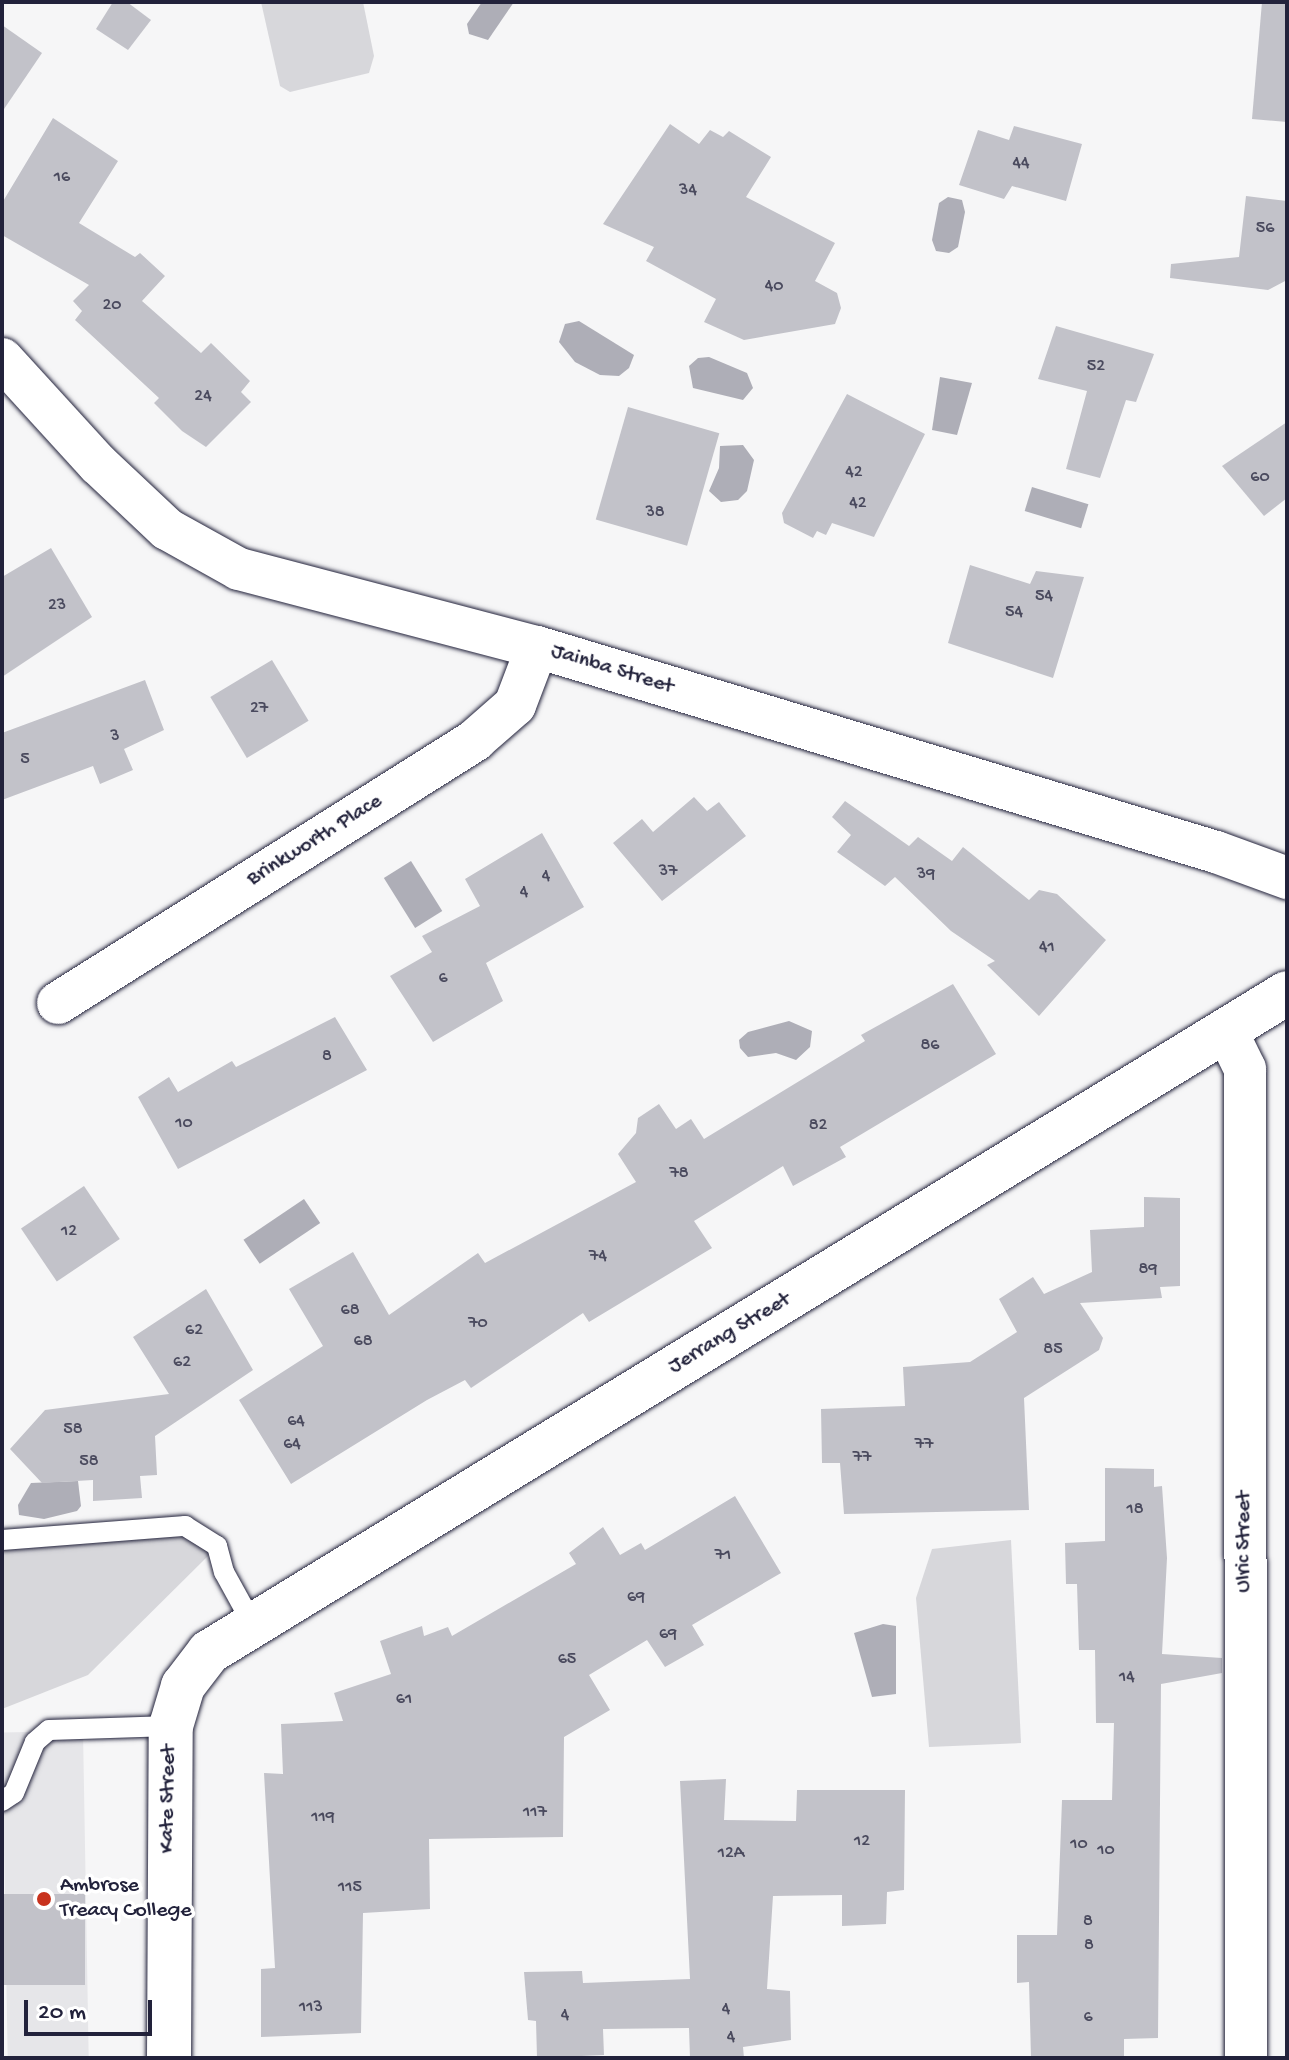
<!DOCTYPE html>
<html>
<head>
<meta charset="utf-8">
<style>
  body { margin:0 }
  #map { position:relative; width:1289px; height:2060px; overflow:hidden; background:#f6f6f7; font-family:"Gochi Hand",sans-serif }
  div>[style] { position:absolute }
  .built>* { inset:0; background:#e6e6e9; transform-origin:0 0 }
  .green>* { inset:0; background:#d7d7db }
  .water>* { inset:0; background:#aeaeb7; transform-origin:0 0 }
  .building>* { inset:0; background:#c2c2c9; transform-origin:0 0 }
  .roads { filter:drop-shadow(0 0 2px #22223b) drop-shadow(0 0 2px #22223b) }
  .service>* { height:20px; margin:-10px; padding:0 10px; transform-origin:10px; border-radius:10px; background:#fff }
  .minor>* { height:42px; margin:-21px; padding:0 21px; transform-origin:21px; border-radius:21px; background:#fff }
  .tertiary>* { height:44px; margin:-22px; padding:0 22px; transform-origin:22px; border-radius:22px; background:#fff }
  .dots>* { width:22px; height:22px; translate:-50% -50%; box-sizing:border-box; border:4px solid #fff; border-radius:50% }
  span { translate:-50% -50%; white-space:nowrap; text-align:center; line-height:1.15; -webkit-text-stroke:7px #fff; paint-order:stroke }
  .number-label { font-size:18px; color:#4a4a5e }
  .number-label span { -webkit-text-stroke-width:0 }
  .street-label { font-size:22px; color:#22223b }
  .poi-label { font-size:22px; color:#22223b }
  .left { translate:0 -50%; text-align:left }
  .frame { position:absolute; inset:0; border:4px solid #22223b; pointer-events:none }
  .scale { position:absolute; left:24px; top:2000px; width:128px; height:36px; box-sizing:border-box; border:4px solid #22223b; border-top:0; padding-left:10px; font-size:24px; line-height:28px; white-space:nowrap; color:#22223b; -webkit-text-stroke:6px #fff; paint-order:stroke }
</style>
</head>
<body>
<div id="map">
  <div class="built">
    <div style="left:83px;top:1731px;width:327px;height:81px;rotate:89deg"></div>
  </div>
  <div class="green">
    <div style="clip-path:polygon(261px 2px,363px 2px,374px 56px,369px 73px,290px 92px,280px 86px)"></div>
    <div style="clip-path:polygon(178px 1530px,210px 1554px,88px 1675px,2px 1709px,2px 1546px)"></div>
    <div style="clip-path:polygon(1011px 1540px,1021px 1743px,929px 1747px,916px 1598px,932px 1549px)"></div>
  </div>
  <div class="water">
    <div style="clip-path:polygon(482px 2px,514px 2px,488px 40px,469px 34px,467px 24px)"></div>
    <div style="clip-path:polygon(948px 197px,962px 200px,965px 212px,958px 247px,949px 253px,936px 251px,932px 240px,939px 203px)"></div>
    <div style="clip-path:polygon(579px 321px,634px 355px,629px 368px,619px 376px,600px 375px,575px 362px,559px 342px,565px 324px)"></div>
    <div style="clip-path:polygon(709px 357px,747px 373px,753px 388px,743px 400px,693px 388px,689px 366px,698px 358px)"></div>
    <div style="clip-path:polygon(940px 377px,972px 383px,957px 435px,932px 430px)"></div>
    <div style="clip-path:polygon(743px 445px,754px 460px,747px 491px,738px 500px,721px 502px,709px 491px,719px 468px,720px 446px)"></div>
    <div style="left:1032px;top:487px;width:59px;height:25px;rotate:17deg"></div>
    <div style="left:411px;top:861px;width:59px;height:32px;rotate:58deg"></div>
    <div style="clip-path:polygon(789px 1021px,812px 1031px,810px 1047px,796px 1060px,776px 1053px,748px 1057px,740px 1048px,739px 1040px,748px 1032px)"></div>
    <div style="left:304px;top:1199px;width:29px;height:73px;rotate:56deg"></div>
    <div style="clip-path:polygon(78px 1481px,81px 1506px,77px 1511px,44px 1519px,19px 1515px,18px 1505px,31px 1483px)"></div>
    <div style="clip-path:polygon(883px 1624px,896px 1626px,896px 1694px,872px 1697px,854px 1633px)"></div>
  </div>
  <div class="building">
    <div style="clip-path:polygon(113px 2px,127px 2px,151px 20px,128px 50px,96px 29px)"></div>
    <div style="clip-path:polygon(1262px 2px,1287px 2px,1287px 122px,1252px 119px)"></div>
    <div style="clip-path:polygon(2px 25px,42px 53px,2px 112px)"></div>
    <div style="clip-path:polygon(53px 118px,118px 161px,79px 223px,135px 257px,140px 253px,165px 276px,142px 301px,201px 353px,211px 343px,250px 381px,241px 392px,251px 402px,206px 447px,182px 431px,154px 403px,159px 398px,75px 320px,82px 311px,73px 301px,89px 285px,2px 235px,2px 203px)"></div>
    <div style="clip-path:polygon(670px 124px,699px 144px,710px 130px,723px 137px,729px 131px,771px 157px,746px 197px,835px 243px,815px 281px,837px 293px,841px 308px,835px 324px,744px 340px,704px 322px,716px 299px,646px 261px,654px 247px,603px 224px)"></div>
    <div style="clip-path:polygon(1014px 126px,1082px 144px,1066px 201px,1012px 186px,1004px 199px,959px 185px,978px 130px,1009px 140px)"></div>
    <div style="clip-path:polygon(1246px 196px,1287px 201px,1287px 280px,1268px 290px,1170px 278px,1171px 264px,1239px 257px)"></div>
    <div style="clip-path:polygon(1056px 326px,1154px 354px,1136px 402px,1126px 400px,1100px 478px,1066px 469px,1087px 391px,1038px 379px)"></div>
    <div style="clip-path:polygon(847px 394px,925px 434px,874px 537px,832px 523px,826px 535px,817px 531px,813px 538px,784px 523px,782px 513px)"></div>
    <div style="left:628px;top:407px;width:95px;height:117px;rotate:16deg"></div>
    <div style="clip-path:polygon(1287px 422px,1287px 498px,1264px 516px,1222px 466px)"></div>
    <div style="clip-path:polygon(51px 548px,92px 617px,2px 677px,2px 577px)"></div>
    <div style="clip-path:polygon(970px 565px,1030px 584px,1036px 571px,1084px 577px,1053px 678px,948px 643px)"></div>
    <div style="left:272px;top:660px;width:71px;height:72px;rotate:59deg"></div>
    <div style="clip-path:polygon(145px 680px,164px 730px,124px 749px,133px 770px,100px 784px,93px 766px,2px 800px,2px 733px)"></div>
    <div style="clip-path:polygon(694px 797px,707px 811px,719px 802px,746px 836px,662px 901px,613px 843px,642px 819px,653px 832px)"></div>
    <div style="clip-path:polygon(845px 801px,909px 846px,918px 837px,952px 861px,963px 847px,1029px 900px,1039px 890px,1057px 894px,1106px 940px,1039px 1016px,987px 965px,995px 961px,951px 931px,895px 877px,885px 886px,837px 852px,851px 835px,832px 817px)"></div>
    <div style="clip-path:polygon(542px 833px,584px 907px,486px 963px,503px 1001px,433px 1042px,390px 976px,432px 952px,422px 936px,480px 906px,465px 879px)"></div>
    <div style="clip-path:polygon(953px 984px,996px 1054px,840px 1147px,846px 1157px,793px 1186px,783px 1166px,694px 1221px,712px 1248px,589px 1322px,583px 1313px,471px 1388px,465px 1380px,427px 1400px,291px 1484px,239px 1400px,323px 1346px,289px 1289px,353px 1252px,389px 1315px,478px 1253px,485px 1263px,636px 1182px,618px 1154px,636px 1133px,638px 1118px,659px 1104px,676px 1129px,691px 1119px,704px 1139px,865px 1041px,861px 1035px)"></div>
    <div style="clip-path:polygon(335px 1017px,367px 1070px,178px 1169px,138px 1097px,169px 1077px,178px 1092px,232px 1061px,236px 1067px)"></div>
    <div style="left:84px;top:1186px;width:64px;height:76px;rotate:56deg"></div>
    <div style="clip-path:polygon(1144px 1197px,1180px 1198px,1180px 1286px,1160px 1287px,1162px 1298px,1080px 1303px,1103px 1338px,1099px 1350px,1024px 1398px,1029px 1510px,844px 1514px,840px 1463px,822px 1463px,821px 1409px,905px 1406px,903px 1367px,970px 1362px,1017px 1332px,999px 1299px,1033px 1277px,1044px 1294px,1092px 1272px,1090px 1230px,1144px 1227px)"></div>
    <div style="clip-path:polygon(206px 1289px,253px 1370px,155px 1436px,157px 1475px,140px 1476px,142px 1498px,93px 1501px,93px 1480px,42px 1483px,10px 1449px,45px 1410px,169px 1394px,133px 1337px)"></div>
    <div style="clip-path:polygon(1105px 1468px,1154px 1469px,1154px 1487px,1162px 1486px,1167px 1558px,1162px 1654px,1222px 1658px,1222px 1673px,1161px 1684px,1158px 2038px,1124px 2039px,1124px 2058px,1031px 2058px,1029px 1982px,1017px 1983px,1017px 1935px,1057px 1935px,1062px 1800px,1112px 1800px,1114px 1723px,1096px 1723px,1095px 1650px,1079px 1650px,1077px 1584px,1066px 1584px,1065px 1543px,1105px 1541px)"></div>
    <div style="clip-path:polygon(735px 1496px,781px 1573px,692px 1625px,704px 1645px,665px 1667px,647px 1640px,589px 1675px,610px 1710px,564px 1737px,563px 1837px,429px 1839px,430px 1909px,363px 1913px,361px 2033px,261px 2037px,261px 1969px,275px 1968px,264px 1773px,283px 1774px,281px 1724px,343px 1721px,334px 1693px,391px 1674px,380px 1641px,422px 1626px,424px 1636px,448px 1627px,452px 1636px,576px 1564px,569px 1553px,603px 1527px,620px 1555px,641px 1543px,645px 1550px)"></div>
    <div style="clip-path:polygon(726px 1779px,724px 1820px,796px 1821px,797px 1790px,905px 1790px,904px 1890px,887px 1892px,886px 1924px,842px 1926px,842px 1895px,773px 1896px,767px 1989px,790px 1991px,791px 2040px,743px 2047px,744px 2058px,690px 2058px,689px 2028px,603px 2029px,604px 2055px,537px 2058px,536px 2021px,528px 2020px,524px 1972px,582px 1971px,583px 1983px,690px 1979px,680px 1781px)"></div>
    <div style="left:85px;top:1894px;width:91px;height:83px;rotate:90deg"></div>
  </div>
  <div class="roads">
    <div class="service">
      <div style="left:2px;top:1540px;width:184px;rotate:-4.4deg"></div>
      <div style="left:185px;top:1526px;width:38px;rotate:32deg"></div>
      <div style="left:217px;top:1546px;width:27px;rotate:75deg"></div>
      <div style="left:224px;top:1572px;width:58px;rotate:61.2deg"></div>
      <div style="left:2px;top:1801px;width:14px;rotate:-34deg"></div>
      <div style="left:14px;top:1793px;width:55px;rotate:-67.6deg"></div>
      <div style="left:35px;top:1742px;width:18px;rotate:-41deg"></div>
      <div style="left:49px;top:1730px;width:122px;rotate:-1.9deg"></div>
    </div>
    <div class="minor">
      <div style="left:2px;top:359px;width:142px;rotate:47.6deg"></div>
      <div style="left:98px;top:464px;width:95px;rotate:43.3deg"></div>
      <div style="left:167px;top:529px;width:82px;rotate:29.1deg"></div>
      <div style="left:239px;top:569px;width:308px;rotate:14.7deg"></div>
      <div style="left:537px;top:647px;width:709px;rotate:16.8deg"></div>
      <div style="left:1216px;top:852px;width:76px;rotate:20.1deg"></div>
      <div style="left:58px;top:1003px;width:493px;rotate:-32.2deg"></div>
      <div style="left:475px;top:740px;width:53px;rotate:-41.2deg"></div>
      <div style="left:515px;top:705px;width:62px;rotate:-69.2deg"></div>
      <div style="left:1226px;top:1030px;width:43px;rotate:64deg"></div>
      <div style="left:1245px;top:1069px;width:989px;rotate:89.94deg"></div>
    </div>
    <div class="tertiary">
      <div style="left:169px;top:2058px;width:332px;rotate:-89.7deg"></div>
      <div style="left:171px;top:1726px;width:42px;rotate:-73.3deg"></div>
      <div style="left:183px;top:1686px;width:43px;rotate:-52.6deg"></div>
      <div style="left:209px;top:1652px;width:1263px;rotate:-31.44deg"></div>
    </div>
  </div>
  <div class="dots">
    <div style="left:44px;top:1899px;background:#c8321e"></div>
  </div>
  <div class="number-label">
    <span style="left:1021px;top:164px">44</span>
    <span style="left:62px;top:178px">16</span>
    <span style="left:688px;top:191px">34</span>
    <span style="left:1265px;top:229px">56</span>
    <span style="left:774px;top:287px">40</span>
    <span style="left:112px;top:306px">20</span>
    <span style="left:1096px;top:367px">52</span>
    <span style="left:203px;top:397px">24</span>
    <span style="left:854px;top:473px">42</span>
    <span style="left:1260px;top:478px">60</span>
    <span style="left:858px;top:504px">42</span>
    <span style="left:655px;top:513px">38</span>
    <span style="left:1044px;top:597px">54</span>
    <span style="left:57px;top:606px">23</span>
    <span style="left:1014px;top:613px">54</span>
    <span style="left:259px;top:709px">27</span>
    <span style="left:115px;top:737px">3</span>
    <span style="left:25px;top:760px">5</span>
    <span style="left:668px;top:872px">37</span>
    <span style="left:926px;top:875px">39</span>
    <span style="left:546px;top:877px">4</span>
    <span style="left:524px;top:893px">4</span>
    <span style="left:1047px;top:948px">41</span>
    <span style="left:443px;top:979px">6</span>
    <span style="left:930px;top:1046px">86</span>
    <span style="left:327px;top:1057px">8</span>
    <span style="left:184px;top:1124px">10</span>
    <span style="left:818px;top:1126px">82</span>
    <span style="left:679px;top:1174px">78</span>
    <span style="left:69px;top:1232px">12</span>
    <span style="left:598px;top:1257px">74</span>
    <span style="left:1148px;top:1270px">89</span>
    <span style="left:350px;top:1311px">68</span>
    <span style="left:478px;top:1324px">70</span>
    <span style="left:194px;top:1331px">62</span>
    <span style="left:363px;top:1342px">68</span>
    <span style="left:1053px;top:1350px">85</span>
    <span style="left:182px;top:1363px">62</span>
    <span style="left:296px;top:1422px">64</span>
    <span style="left:73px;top:1430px">58</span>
    <span style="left:292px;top:1445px">64</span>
    <span style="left:924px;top:1445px">77</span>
    <span style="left:862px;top:1458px">77</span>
    <span style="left:89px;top:1462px">58</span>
    <span style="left:1135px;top:1510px">18</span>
    <span style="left:723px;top:1556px">71</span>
    <span style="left:636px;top:1598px">69</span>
    <span style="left:668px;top:1635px">69</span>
    <span style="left:567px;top:1660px">65</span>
    <span style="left:1127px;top:1678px">14</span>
    <span style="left:404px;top:1700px">61</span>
    <span style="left:535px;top:1813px">117</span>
    <span style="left:323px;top:1818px">119</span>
    <span style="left:862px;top:1842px">12</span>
    <span style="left:1079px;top:1845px">10</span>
    <span style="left:1106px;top:1851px">10</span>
    <span style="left:731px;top:1854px">12A</span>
    <span style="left:350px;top:1888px">115</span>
    <span style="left:1088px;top:1922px">8</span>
    <span style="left:1089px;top:1946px">8</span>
    <span style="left:311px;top:2008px">113</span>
    <span style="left:726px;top:2010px">4</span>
    <span style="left:565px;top:2016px">4</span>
    <span style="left:1088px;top:2018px">6</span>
    <span style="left:731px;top:2038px">4</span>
  </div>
  <div class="street-label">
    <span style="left:612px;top:670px;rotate:17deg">Jainba Street</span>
    <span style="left:315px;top:841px;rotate:-32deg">Brinkworth Place</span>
    <span style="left:730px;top:1334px;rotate:-31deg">Jerrang Street</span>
    <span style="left:1245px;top:1542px;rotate:-90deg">Ulric Street</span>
    <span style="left:169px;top:1799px;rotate:-89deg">Kate Street</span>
  </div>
  <div class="poi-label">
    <span class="left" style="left:60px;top:1899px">Ambrose<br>Treacy College</span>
  </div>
  <div class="frame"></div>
  <div class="scale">20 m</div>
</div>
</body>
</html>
